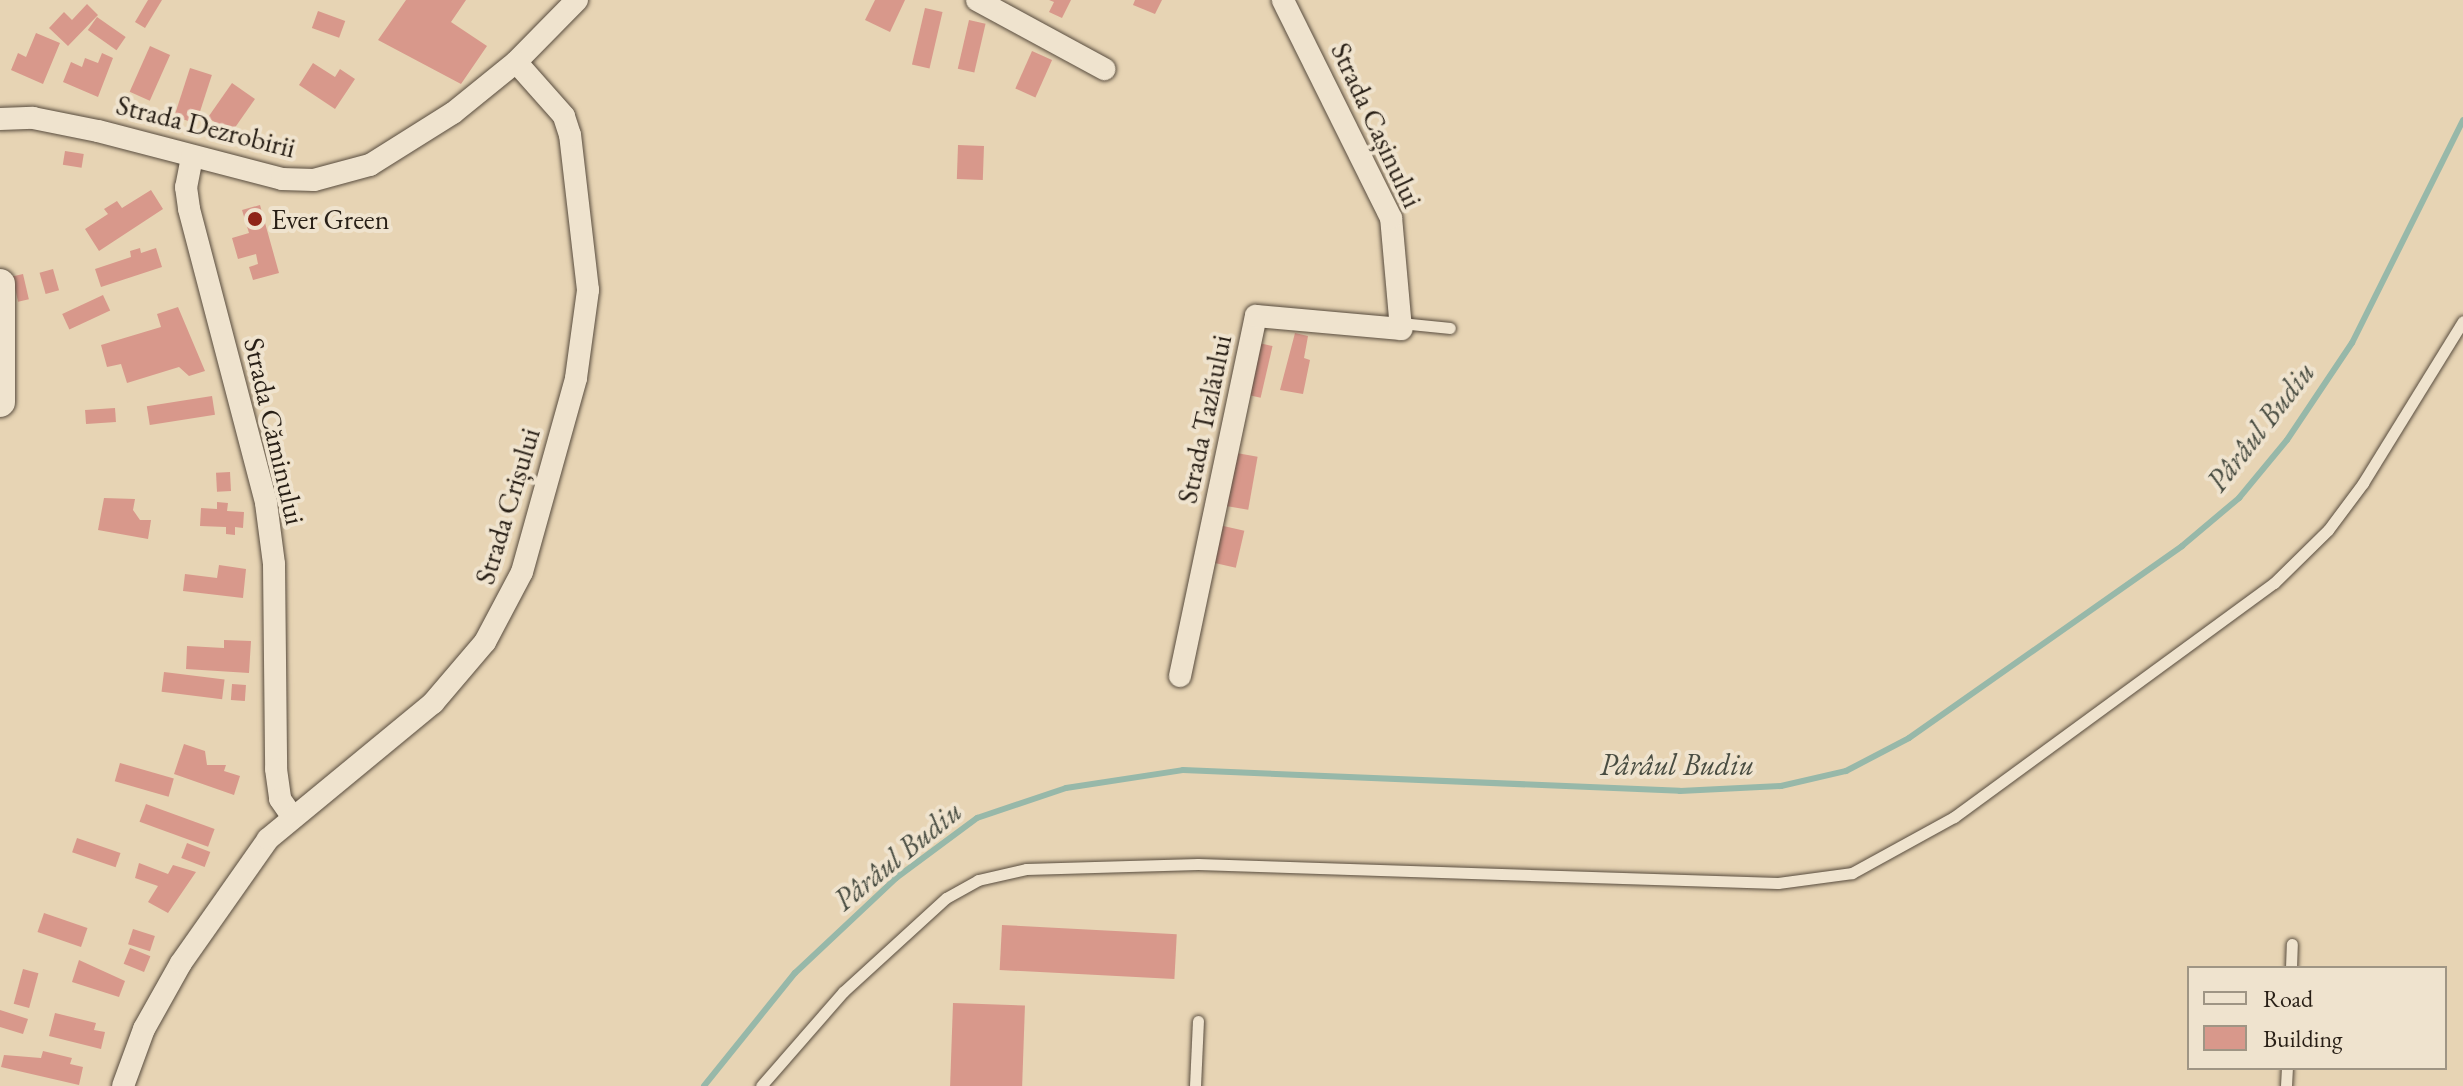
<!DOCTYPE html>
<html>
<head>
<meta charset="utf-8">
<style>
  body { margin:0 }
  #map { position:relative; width:2463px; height:1086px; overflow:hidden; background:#e7d4b4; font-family:"EB Garamond",serif }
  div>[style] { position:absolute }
  .stream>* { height:6px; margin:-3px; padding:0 3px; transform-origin:3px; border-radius:3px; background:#97b8a9 }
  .building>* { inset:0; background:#d8988b; transform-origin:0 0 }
  .roads { filter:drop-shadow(0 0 2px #584c3e) drop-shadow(0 0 2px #584c3e) }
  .service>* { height:11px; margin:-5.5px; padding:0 5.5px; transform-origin:5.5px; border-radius:5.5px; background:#efe3ce }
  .minor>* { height:22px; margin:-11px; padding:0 11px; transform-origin:11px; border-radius:11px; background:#efe3ce }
  .secondary>* { height:30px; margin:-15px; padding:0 15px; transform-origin:15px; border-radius:15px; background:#efe3ce }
  .dots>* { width:22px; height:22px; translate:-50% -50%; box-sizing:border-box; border:4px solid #efe3ce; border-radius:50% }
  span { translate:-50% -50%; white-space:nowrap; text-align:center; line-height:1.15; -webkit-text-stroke:8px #efe3ce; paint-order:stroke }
  .street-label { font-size:28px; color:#281f16 }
  .poi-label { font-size:28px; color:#281f16 }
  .left { translate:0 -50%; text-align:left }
  .water-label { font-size:30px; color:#494d42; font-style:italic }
  .legend { position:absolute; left:2187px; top:966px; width:260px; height:104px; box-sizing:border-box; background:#efe3ce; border:2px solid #9f9584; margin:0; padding:10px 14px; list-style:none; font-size:24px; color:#281f16 }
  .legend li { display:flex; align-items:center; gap:16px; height:40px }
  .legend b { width:40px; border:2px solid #9f9584 }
</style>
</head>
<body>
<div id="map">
  <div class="stream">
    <div style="left:704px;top:1086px;width:145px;rotate:-51.2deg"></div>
    <div style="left:795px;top:973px;width:139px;rotate:-43.2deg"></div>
    <div style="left:896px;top:878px;width:101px;rotate:-36.5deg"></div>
    <div style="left:977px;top:818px;width:94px;rotate:-18.6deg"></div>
    <div style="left:1066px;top:788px;width:118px;rotate:-8.7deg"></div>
    <div style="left:1183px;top:770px;width:497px;rotate:2.4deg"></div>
    <div style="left:1680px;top:791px;width:101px;rotate:-2.8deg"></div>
    <div style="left:1781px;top:786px;width:67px;rotate:-13deg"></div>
    <div style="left:1846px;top:771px;width:71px;rotate:-27.6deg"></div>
    <div style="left:1909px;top:738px;width:334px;rotate:-35.1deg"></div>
    <div style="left:2182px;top:546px;width:75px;rotate:-40.1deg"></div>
    <div style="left:2239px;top:498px;width:75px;rotate:-50.4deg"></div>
    <div style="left:2287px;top:440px;width:117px;rotate:-56.2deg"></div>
    <div style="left:2352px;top:343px;width:249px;rotate:-63.5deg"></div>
  </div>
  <div class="building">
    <div style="clip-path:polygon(148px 0,162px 0,145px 28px,135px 22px)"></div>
    <div style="clip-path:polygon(406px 0,466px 0,451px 22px,487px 46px,461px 84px,378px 40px)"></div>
    <div style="clip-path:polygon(875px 0,905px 0,890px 32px,865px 20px)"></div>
    <div style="clip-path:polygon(1049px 0,1071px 0,1062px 18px,1049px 12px,1054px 2px)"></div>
    <div style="clip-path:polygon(1135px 0,1162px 0,1155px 14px,1133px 5px)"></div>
    <div style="clip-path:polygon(87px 4px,98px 15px,68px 46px,49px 28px,64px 12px,72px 20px)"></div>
    <div style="left:925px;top:8px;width:18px;height:58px;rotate:13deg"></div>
    <div style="left:318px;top:11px;width:29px;height:18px;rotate:20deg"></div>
    <div style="left:97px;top:17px;width:35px;height:16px;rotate:35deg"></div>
    <div style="left:969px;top:20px;width:17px;height:50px;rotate:13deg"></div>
    <div style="clip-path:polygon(36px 33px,60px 43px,43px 84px,11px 70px,18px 53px,26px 57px)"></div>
    <div style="left:150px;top:46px;width:22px;height:50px;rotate:24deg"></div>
    <div style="left:1032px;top:51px;width:22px;height:41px;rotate:24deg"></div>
    <div style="clip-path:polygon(102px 53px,113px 58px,98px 97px,63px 82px,71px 62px,82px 67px,85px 58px,98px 63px)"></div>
    <div style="clip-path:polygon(313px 63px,335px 77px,340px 69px,355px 79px,335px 109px,299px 85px)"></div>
    <div style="left:190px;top:68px;width:23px;height:51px;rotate:18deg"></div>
    <div style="left:232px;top:83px;width:28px;height:42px;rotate:35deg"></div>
    <div style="left:958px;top:145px;width:26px;height:34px;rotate:2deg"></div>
    <div style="left:65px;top:151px;width:19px;height:14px;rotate:9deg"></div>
    <div style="clip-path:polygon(151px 190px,163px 209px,99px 251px,85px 229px,108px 214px,104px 209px,117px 201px,122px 208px)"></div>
    <div style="clip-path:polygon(260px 205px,279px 273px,253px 280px,249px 267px,258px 264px,256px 254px,238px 259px,232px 238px,249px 233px,242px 210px)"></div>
    <div style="clip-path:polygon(140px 248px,141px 253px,156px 248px,162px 267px,101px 287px,95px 269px,131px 257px,130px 251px)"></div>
    <div style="left:53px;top:269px;width:22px;height:14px;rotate:74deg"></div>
    <div style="left:23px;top:274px;width:26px;height:11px;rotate:77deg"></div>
    <div style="left:103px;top:295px;width:17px;height:45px;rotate:65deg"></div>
    <div style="clip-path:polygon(178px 307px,205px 371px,189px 376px,179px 367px,127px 383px,121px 364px,107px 367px,101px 345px,161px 327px,157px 314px)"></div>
    <div style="clip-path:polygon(1295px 333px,1308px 336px,1304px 358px,1310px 360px,1303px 394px,1280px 390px)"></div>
    <div style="left:1255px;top:342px;width:18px;height:53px;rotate:13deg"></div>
    <div style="left:212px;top:396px;width:19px;height:66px;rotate:81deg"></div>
    <div style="left:115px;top:408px;width:14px;height:30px;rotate:86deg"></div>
    <div style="left:1231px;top:452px;width:27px;height:54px;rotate:10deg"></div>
    <div style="left:230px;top:472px;width:19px;height:14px;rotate:87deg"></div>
    <div style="clip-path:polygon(104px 498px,135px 499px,133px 510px,140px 520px,151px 520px,148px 539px,98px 530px)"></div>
    <div style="clip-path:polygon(217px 502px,228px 503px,227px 511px,244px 512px,243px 528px,235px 527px,235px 535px,226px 534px,226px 527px,200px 526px,201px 508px,217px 509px)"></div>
    <div style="left:1219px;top:525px;width:26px;height:38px;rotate:13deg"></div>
    <div style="clip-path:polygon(219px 565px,246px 569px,243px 598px,183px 591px,185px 574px,217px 578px)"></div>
    <div style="clip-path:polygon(224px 640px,251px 641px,249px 673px,186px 669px,187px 646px,224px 648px)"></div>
    <div style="left:164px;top:672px;width:61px;height:20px;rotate:7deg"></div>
    <div style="left:232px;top:684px;width:14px;height:16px;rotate:4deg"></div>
    <div style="clip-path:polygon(184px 744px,205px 751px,207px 765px,226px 765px,224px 771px,240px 776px,234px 795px,174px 774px)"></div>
    <div style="left:120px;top:763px;width:56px;height:19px;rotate:16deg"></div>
    <div style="left:146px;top:804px;width:73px;height:19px;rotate:20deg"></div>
    <div style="left:77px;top:838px;width:46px;height:15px;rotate:19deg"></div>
    <div style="left:187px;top:843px;width:25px;height:16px;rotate:21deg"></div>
    <div style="clip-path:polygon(139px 863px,168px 874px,173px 865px,196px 872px,168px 913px,148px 902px,158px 886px,135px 878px)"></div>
    <div style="left:44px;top:913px;width:46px;height:20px;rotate:19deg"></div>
    <div style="left:1002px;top:925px;width:175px;height:45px;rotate:3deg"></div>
    <div style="left:133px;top:929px;width:23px;height:16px;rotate:18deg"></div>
    <div style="left:130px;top:948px;width:22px;height:17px;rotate:22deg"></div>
    <div style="clip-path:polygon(79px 960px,125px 981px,119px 997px,72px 982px)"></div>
    <div style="left:23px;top:969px;width:16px;height:36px;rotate:15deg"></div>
    <div style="left:953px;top:1003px;width:72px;height:83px;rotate:2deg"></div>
    <div style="clip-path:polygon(0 1010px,28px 1019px,23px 1034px,0 1027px)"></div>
    <div style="clip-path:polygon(55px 1013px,96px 1023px,94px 1030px,105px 1032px,101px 1049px,49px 1036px)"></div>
    <div style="clip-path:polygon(43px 1051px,72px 1058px,70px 1064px,83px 1067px,79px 1085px,1px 1067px,4px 1055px,41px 1058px)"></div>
  </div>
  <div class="roads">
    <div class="service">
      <div style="left:1401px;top:323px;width:49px;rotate:5.8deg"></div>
      <div style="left:2291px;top:968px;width:24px;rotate:-88deg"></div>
      <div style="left:761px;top:1086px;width:125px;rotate:-48.9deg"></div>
      <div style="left:843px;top:992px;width:139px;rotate:-42.4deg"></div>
      <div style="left:946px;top:898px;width:37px;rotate:-29deg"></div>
      <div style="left:978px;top:880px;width:49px;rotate:-12.9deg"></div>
      <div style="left:1026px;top:869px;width:172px;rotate:-1.7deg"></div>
      <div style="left:1198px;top:864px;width:580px;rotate:1.88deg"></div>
      <div style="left:1778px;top:883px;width:75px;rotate:-7.7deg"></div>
      <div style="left:1852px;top:873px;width:116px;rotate:-28.8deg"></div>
      <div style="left:1954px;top:817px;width:396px;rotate:-36.2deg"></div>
      <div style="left:2274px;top:583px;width:76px;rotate:-44.5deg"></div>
      <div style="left:2328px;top:530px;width:59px;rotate:-53.3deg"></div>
      <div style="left:2363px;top:483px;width:190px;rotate:-58.3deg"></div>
      <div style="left:1195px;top:1086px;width:65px;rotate:-87.4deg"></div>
      <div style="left:2286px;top:1086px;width:18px;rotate:-87deg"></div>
    </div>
    <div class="minor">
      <div style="left:977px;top:0;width:145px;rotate:28.5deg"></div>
      <div style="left:0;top:119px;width:33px;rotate:-2deg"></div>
      <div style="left:33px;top:118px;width:66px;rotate:11.3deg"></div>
      <div style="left:98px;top:131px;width:190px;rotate:14.6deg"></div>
      <div style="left:282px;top:179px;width:32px;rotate:2deg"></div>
      <div style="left:314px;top:180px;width:58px;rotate:-15deg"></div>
      <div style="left:370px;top:165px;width:98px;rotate:-32.1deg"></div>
      <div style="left:453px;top:113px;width:81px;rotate:-39deg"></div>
      <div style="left:516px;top:62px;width:87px;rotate:-45.5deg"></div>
      <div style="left:192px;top:157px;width:31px;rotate:101deg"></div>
      <div style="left:186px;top:187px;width:22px;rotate:82deg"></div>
      <div style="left:189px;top:209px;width:304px;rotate:75.3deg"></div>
      <div style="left:266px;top:503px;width:62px;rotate:82.5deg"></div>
      <div style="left:274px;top:564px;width:205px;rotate:89.4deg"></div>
      <div style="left:276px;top:769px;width:30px;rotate:82deg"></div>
      <div style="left:280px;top:799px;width:21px;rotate:55deg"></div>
      <div style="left:1180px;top:676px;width:368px;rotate:-78.1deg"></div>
      <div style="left:1256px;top:316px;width:146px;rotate:5.1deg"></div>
      <div style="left:1401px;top:329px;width:111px;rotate:-95.1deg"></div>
      <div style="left:1391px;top:218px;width:243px;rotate:-116.4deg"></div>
      <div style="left:123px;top:1086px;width:61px;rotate:-69.8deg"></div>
      <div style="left:144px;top:1029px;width:76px;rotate:-60.7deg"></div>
      <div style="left:181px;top:963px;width:151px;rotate:-54.9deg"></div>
      <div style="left:268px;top:839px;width:214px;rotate:-39.5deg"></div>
      <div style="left:433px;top:703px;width:80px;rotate:-49.6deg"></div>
      <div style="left:485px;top:642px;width:79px;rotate:-62.1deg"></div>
      <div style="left:522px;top:572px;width:201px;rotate:-74.4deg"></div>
      <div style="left:576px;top:378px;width:89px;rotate:-82.2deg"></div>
      <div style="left:588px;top:290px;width:156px;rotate:-96.6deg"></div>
      <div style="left:570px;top:135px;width:20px;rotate:-108deg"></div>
      <div style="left:564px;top:116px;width:72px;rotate:-131.6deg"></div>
    </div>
    <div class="secondary">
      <div style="left:0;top:284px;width:118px;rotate:90deg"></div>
    </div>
  </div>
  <div class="dots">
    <div style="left:255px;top:219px;background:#8f2418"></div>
  </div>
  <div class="street-label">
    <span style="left:1377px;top:125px;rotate:65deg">Strada Cașinului</span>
    <span style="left:206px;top:126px;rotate:14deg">Strada Dezrobirii</span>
    <span style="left:1204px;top:419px;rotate:-78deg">Strada Tazlăului</span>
    <span style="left:275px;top:431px;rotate:77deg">Strada Căminului</span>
    <span style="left:507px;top:506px;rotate:-73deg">Strada Crișului</span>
  </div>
  <div class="poi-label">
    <span class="left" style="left:271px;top:219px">Ever Green</span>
  </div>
  <div class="water-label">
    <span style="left:2261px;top:427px;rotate:-52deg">Pârâul Budiu</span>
    <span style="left:1677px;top:765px">Pârâul Budiu</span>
    <span style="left:898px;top:856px;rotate:-39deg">Pârâul Budiu</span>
  </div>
  <ul class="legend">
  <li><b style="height:10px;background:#efe3ce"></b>Road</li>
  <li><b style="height:22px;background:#d8988b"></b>Building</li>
  </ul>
</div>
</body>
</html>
